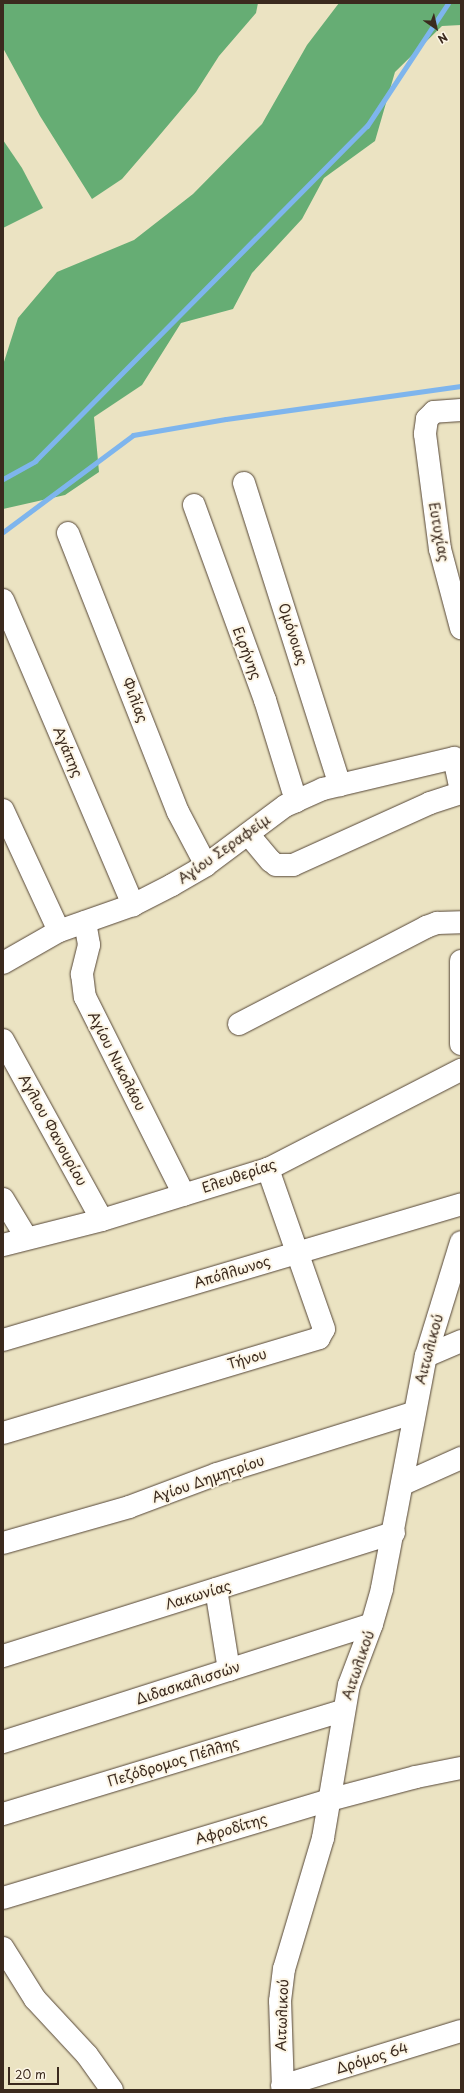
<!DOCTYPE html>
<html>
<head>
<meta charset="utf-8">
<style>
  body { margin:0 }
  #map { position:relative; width:464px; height:2093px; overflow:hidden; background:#ebe3c2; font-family:"Playpen Sans",sans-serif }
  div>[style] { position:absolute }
  .forest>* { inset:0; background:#66ad74 }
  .stream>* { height:5px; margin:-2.5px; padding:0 2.5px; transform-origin:2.5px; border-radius:2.5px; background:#7eb5ed }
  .roads { filter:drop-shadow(0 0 1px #554637) drop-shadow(0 0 1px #554637) }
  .minor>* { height:22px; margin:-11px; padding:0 11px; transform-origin:11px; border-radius:11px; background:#fff }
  span { translate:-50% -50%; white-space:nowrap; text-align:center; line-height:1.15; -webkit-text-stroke:4px #fcf5e5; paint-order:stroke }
  .street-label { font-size:14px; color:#3b2a1e }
  .frame { position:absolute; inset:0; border:4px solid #3b2a1e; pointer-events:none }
  .north { position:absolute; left:416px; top:8px; width:40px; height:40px; -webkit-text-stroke:3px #fcf5e5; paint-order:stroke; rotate:146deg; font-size:11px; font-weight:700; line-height:16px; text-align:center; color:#3b2a1e }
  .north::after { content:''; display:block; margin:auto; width:14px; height:18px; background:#3b2a1e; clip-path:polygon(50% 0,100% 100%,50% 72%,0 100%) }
  .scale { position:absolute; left:8px; top:2067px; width:51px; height:18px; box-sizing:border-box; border:2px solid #3b2a1e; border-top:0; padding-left:5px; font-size:12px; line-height:14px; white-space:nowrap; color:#3b2a1e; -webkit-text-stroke:3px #fcf5e5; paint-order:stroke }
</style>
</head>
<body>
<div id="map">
  <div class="forest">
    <div style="clip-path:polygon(3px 3px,258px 3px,256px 13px,219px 56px,196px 92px,153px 143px,122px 179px,92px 199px,40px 116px,3px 48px)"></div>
    <div style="clip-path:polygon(339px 3px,461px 3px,461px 25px,442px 26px,395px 72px,375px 141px,324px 178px,302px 219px,252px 273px,233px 309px,181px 323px,142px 385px,94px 417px,99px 472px,65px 495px,3px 509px,3px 365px,18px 318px,57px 272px,134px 240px,193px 194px,262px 124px,307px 45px)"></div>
    <div style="clip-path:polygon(3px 140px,22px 168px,43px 208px,3px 228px)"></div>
  </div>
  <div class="stream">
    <div style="left:3px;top:479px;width:37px;rotate:-29deg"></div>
    <div style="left:35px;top:461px;width:472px;rotate:-45.3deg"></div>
    <div style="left:367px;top:126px;width:147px;rotate:-56.6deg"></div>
    <div style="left:3px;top:532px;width:162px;rotate:-36.7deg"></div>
    <div style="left:133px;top:435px;width:94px;rotate:-9.8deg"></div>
    <div style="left:226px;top:419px;width:237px;rotate:-8deg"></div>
  </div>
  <div class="roads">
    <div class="minor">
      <div style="left:461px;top:410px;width:27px;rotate:176deg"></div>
      <div style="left:434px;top:412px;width:10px;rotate:135deg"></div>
      <div style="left:427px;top:419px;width:15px;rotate:98deg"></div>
      <div style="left:425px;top:434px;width:116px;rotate:82.6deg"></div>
      <div style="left:440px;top:549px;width:82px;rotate:75.1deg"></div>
      <div style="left:244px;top:483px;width:317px;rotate:72.4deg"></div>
      <div style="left:194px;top:505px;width:208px;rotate:70deg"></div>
      <div style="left:265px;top:700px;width:106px;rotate:72.9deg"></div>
      <div style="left:68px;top:533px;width:300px;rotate:68.5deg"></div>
      <div style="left:178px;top:812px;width:60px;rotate:62.2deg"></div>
      <div style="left:3px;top:600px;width:332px;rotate:66.9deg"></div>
      <div style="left:454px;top:758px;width:34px;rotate:78deg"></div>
      <div style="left:3px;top:810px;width:133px;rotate:65.2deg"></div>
      <div style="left:248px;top:834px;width:35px;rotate:50deg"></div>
      <div style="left:271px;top:861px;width:6px;rotate:39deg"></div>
      <div style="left:276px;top:865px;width:17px"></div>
      <div style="left:293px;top:865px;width:150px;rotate:-24.3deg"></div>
      <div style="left:430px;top:803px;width:33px;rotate:-18deg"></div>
      <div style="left:85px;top:922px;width:23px;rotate:80deg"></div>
      <div style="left:89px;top:945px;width:30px;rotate:104deg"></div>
      <div style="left:82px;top:974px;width:23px;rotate:83deg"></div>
      <div style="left:85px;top:997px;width:221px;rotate:63.4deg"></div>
      <div style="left:461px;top:961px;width:83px;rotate:90deg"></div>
      <div style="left:3px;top:963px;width:64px;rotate:-29.7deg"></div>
      <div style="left:59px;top:931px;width:78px;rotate:-19.4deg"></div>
      <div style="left:133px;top:905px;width:44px;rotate:-27.1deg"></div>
      <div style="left:172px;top:885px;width:39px;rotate:-30deg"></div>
      <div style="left:206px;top:865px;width:99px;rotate:-36.8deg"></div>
      <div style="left:285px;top:806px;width:12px;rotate:-24deg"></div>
      <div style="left:296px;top:801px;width:30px;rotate:-24deg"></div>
      <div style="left:323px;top:789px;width:135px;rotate:-13.3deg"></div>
      <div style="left:239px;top:1024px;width:211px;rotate:-27.4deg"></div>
      <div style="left:426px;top:927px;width:12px;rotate:-20deg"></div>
      <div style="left:437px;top:923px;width:24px;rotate:-2deg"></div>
      <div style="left:3px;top:1040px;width:205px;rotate:61.2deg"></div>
      <div style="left:3px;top:1199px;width:44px;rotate:58.8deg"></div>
      <div style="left:3px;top:1245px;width:102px;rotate:-14.2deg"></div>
      <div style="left:102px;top:1220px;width:174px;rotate:-17.1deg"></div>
      <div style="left:268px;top:1169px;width:217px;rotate:-27.2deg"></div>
      <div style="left:3px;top:1340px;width:478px;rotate:-16.5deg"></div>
      <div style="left:426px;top:1356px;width:38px;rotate:-23deg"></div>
      <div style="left:3px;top:1433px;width:330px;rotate:-16.7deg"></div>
      <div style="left:319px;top:1338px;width:10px;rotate:-61deg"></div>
      <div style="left:324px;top:1329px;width:170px;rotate:-109.3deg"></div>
      <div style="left:403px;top:1484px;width:64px;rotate:-24.1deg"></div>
      <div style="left:3px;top:1543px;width:131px;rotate:-15.9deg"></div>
      <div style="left:129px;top:1507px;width:94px;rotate:-20.6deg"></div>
      <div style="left:217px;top:1474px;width:205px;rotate:-17.3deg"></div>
      <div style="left:216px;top:1589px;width:82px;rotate:80.9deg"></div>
      <div style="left:3px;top:1656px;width:410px;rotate:-17.5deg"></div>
      <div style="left:3px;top:1742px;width:387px;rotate:-17.7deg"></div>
      <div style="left:3px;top:1814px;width:355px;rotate:-16.9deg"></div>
      <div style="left:3px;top:1898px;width:340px;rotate:-16.7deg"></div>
      <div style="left:329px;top:1800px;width:90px;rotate:-14.8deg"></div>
      <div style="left:416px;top:1777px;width:46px;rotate:-11.3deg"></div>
      <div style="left:3px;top:1948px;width:60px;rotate:57.9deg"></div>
      <div style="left:35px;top:1999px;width:76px;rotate:47.1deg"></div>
      <div style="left:87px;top:2055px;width:43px;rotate:54.5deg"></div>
      <div style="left:282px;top:2086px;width:187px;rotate:-17.1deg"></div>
      <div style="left:283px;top:2090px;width:89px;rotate:-91.9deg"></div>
      <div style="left:280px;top:2001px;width:32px;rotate:-83deg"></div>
      <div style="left:284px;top:1969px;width:137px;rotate:-73.4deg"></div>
      <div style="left:323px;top:1838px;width:155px;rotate:-80.4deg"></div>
      <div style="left:349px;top:1685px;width:65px;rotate:-69.3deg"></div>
      <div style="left:372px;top:1624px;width:37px;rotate:-74deg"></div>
      <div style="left:382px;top:1588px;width:236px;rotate:-79.3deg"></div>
      <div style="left:426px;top:1356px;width:119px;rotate:-72.9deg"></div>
    </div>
  </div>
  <div class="street-label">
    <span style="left:439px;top:532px;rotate:80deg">Ευτυχίας</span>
    <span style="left:293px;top:634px;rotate:72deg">Ομόνοιας</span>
    <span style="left:247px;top:653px;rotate:69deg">Ειρήνης</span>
    <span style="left:135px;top:700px;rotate:69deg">Φιλίας</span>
    <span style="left:68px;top:752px;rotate:67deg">Αγάπης</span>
    <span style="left:224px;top:849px;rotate:-35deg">Αγίου Σεραφείμ</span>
    <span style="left:117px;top:1061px;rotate:63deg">Αγίου Νικολάου</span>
    <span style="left:53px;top:1130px;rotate:61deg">Αγλιου Φανουρίου</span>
    <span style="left:239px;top:1176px;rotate:-19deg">Ελευθερίας</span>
    <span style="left:232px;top:1272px;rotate:-17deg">Απόλλωνος</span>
    <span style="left:429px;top:1349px;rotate:-75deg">Αιτωλικού</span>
    <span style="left:247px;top:1359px;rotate:-17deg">Τήνου</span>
    <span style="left:208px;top:1479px;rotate:-19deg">Αγίου Δημητρίου</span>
    <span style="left:198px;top:1595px;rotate:-17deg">Λακωνίας</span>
    <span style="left:358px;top:1665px;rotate:-71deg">Αιτωλικού</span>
    <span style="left:188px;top:1683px;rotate:-18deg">Διδασκαλισσών</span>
    <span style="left:173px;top:1762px;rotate:-17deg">Πεζόδρομος Πέλλης</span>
    <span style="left:231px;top:1829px;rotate:-17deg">Αφροδίτης</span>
    <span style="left:282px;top:2015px;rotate:-88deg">Αιτωλικού</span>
    <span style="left:372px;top:2058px;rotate:-17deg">Δρόμος 64</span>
  </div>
  <div class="frame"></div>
  <div class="north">N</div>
  <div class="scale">20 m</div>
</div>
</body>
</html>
